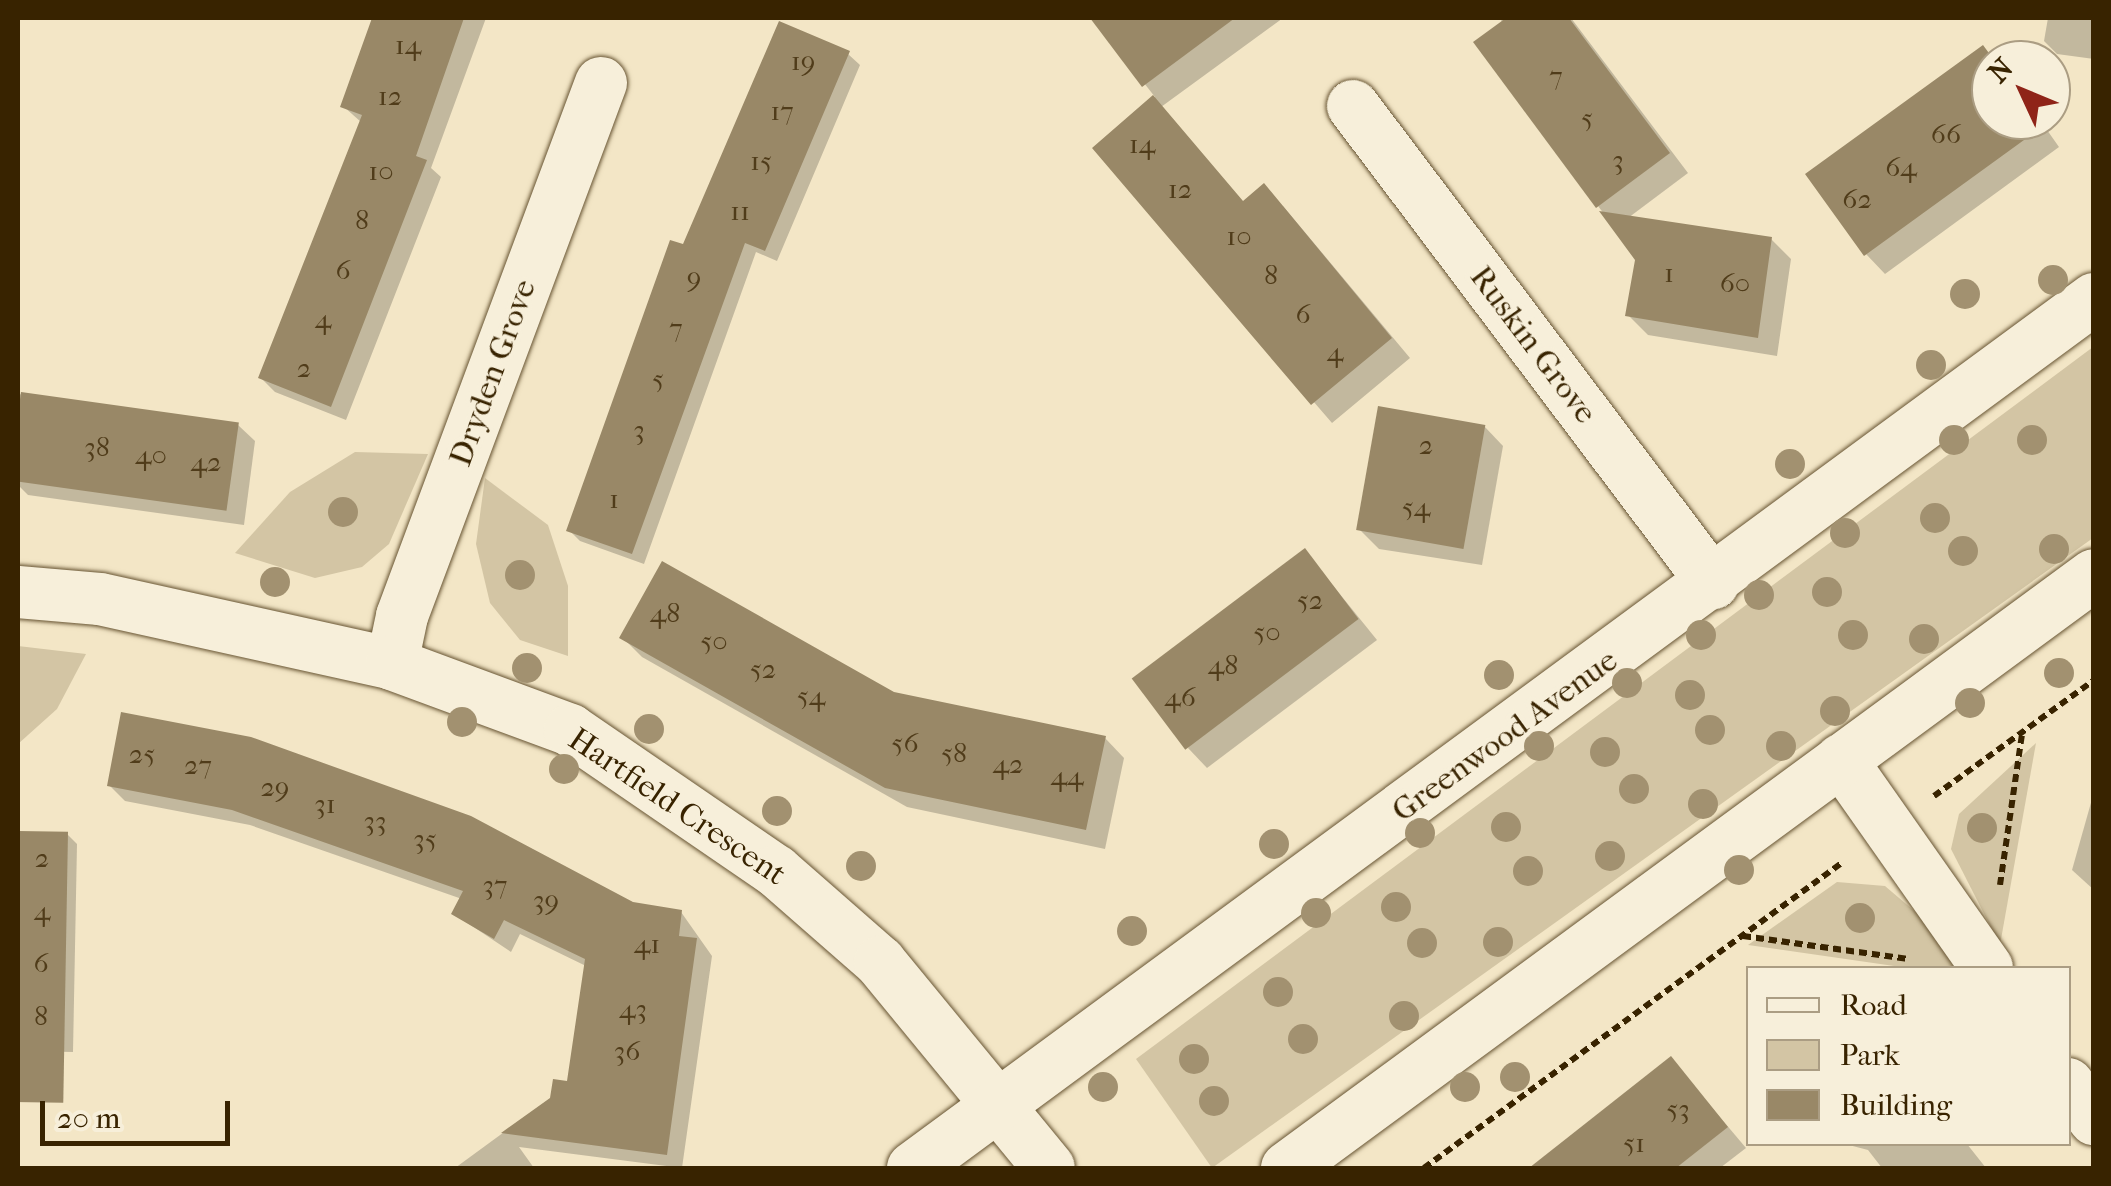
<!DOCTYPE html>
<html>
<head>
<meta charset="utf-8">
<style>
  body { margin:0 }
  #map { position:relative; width:2111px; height:1186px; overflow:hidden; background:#f3e6c6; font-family:"IM FELL French Canon",serif }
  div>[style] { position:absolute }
  .green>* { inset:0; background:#d3c5a4 }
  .shadow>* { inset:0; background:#0003 }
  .building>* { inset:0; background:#998867; transform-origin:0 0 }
  .path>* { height:6px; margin-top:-3px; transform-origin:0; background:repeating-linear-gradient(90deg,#382300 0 8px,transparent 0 13px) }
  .roads { filter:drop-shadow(0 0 2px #675432) drop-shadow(0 0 2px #675432) }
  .street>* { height:52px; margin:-26px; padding:0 26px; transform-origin:26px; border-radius:26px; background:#f7efda }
  .trees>* { width:30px; height:30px; margin:-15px; border-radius:50%; background:#a29170 }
  span { translate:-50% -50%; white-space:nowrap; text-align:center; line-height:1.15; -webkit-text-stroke:9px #f7efda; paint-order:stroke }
  .number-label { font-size:28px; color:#503c1a }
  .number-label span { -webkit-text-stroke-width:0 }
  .street-label { font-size:32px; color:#382300 }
  .frame { position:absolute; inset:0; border:20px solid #382300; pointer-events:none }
  .legend { position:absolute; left:1746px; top:966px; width:325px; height:180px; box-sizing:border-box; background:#f7efda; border:2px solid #ab9d83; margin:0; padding:12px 18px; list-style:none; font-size:30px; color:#382300 }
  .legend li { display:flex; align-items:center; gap:20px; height:50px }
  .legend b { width:50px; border:2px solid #ab9d83 }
  .north { position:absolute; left:1971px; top:40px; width:100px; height:100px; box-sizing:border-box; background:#f7efda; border:2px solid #ab9d83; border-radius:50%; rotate:314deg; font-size:28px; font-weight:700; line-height:40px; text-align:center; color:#382300 }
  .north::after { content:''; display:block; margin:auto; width:35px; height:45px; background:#8f2418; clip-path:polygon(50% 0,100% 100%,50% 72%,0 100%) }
  .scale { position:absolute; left:40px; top:1101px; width:190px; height:45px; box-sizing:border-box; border:5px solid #382300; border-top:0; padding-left:12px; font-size:30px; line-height:35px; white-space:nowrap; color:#382300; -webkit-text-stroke:8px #f7efda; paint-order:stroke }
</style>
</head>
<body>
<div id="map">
  <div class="green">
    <div style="clip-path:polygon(2093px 347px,2093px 538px,1212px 1168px,1136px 1059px)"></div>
    <div style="clip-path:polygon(355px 452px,428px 454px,389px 544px,362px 567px,315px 578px,235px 553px,290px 492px)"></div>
    <div style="clip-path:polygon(485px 478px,548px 525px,568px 586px,568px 656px,520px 640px,490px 603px,476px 544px)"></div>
    <div style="clip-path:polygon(18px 646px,86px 654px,57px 709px,18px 744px)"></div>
    <div style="clip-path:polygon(2036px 743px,2000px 945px,1951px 849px,1959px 814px)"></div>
    <div style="clip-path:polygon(1837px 882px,1885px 886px,1926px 921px,1956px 968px,1908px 968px,1748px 945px)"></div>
  </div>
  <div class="shadow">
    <div style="clip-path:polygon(375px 18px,486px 18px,431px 168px,441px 177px,346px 420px,275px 392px,261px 378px,361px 122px,343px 106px)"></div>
    <div style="clip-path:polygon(1093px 18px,1283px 18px,1161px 107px,1244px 203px,1283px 206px,1410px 358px,1332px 423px,1095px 149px,1155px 97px)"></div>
    <div style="clip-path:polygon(1500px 18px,1571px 18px,1688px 173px,1628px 218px,1771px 239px,1791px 259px,1777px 356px,1648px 335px,1628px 315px,1638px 259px,1598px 206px)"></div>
    <div style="clip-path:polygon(2048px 18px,2094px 18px,2094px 59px,2057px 54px,2044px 41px)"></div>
    <div style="clip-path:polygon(1983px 48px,1995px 60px,1991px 120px,2040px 120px,2059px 147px,1885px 274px,1866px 254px)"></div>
    <div style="clip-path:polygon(848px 54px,860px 65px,777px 261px,756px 252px,644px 564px,580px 541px,569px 530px,685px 248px)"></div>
    <div style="clip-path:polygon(18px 394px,238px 425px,255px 441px,244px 525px,28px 495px,18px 485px)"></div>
    <div style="clip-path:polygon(1484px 426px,1503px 446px,1482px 565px,1379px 549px,1359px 529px)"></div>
    <div style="clip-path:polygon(1305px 551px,1377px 640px,1207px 768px,1188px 748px)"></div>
    <div style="clip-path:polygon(622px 637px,1105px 738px,1124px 758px,1105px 849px,907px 807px,642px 657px)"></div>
    <div style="clip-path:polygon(123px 715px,632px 904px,681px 912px,712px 956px,682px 1168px,519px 1147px,534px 1168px,455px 1168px,570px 1084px,586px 966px,520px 934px,511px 952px,454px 914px,462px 899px,250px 825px,125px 801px,109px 785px)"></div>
    <div style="clip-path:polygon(2094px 792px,2094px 890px,2072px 870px)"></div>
    <div style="clip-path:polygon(18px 834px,67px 834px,77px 844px,73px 1052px,18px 1051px)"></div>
    <div style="clip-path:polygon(1671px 1059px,1746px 1148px,1720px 1168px,1534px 1168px)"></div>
    <div style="clip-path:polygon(1845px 1144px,1967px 1144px,1986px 1168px,1882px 1168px,1868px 1150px)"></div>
  </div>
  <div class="building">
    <div style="clip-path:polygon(372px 18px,464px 18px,416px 156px,427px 160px,331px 407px,258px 378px,362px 115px,340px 107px)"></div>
    <div style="clip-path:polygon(1090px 18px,1235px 18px,1142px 87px)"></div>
    <div style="clip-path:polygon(1506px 18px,1569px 18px,1670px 153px,1596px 208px,1473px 42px)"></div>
    <div style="clip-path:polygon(779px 21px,850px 51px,765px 251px,745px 243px,632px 554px,566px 531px,670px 240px,683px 244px)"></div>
    <div style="clip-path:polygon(1983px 45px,1994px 60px,1991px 120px,2037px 120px,2042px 127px,1864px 256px,1805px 174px)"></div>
    <div style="clip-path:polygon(1153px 95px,1243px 201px,1264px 183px,1392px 338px,1311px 405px,1092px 148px)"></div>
    <div style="clip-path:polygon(1599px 211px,1772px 237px,1758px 338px,1625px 316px,1635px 260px)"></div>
    <div style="left:21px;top:392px;width:220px;height:89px;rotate:8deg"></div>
    <div style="left:1378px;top:406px;width:109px;height:126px;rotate:10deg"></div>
    <div style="left:1305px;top:548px;width:89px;height:217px;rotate:53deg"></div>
    <div style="clip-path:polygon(662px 561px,894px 692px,1106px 736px,1086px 830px,885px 788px,619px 638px)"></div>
    <div style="clip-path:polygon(121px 712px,251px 737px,471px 816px,633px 902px,682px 910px,679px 936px,697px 938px,667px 1155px,501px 1133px,550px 1098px,553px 1079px,567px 1081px,585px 959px,504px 920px,494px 939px,451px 914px,463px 891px,232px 810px,107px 786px)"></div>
    <div style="left:18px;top:831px;width:50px;height:271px;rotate:1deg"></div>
    <div style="clip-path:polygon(1671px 1056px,1728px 1127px,1676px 1168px,1529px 1168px)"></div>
  </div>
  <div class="path">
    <div style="left:1934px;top:796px;width:198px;rotate:-35.9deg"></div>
    <div style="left:2000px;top:885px;width:153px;rotate:-81.7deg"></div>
    <div style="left:1743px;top:936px;width:167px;rotate:7.9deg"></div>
    <div style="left:1424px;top:1168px;width:519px;rotate:-36.14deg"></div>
  </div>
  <div class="roads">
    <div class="street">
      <div style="left:1353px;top:106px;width:598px;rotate:52.96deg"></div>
      <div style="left:18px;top:592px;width:82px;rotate:4.9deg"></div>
      <div style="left:100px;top:599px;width:299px;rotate:12.5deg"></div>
      <div style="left:392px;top:664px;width:190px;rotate:20.3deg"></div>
      <div style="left:570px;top:730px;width:250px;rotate:34.4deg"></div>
      <div style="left:776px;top:871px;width:138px;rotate:41.2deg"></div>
      <div style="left:880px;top:962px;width:266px;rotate:50.6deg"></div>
      <div style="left:392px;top:664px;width:49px;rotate:-78.2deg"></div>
      <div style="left:402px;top:616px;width:569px;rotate:-69.53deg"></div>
      <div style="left:1841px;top:760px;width:254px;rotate:54.9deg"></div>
      <div style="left:2068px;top:1084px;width:44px;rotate:53.4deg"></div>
      <div style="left:913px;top:1168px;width:1466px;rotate:-36.35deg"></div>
      <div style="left:1287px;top:1168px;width:1001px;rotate:-36.31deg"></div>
    </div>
  </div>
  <div class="trees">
    <div style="left:2053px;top:280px"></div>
    <div style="left:1965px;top:294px"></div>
    <div style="left:1931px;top:365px"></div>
    <div style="left:1954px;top:440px"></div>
    <div style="left:2032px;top:440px"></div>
    <div style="left:1790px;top:464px"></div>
    <div style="left:343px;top:512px"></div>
    <div style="left:1935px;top:518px"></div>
    <div style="left:1845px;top:533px"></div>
    <div style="left:2054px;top:549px"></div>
    <div style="left:1963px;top:551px"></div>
    <div style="left:520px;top:575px"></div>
    <div style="left:275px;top:582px"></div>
    <div style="left:1827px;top:592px"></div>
    <div style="left:1759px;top:595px"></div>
    <div style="left:1701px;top:635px"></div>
    <div style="left:1853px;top:635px"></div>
    <div style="left:1924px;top:639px"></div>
    <div style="left:527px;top:668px"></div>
    <div style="left:2059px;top:673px"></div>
    <div style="left:1499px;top:675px"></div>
    <div style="left:1627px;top:683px"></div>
    <div style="left:1690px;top:695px"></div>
    <div style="left:1970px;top:703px"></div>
    <div style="left:1835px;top:711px"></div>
    <div style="left:462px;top:722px"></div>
    <div style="left:649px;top:729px"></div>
    <div style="left:1710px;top:730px"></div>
    <div style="left:1539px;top:746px"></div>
    <div style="left:1781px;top:746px"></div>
    <div style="left:1605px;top:752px"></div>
    <div style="left:564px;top:769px"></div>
    <div style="left:1634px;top:789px"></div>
    <div style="left:1703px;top:804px"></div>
    <div style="left:777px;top:811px"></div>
    <div style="left:1506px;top:827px"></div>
    <div style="left:1982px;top:828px"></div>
    <div style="left:1420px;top:833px"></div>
    <div style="left:1274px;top:844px"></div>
    <div style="left:1610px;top:856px"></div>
    <div style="left:861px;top:866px"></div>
    <div style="left:1739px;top:870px"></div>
    <div style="left:1528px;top:871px"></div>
    <div style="left:1396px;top:907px"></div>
    <div style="left:1316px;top:913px"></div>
    <div style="left:1860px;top:918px"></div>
    <div style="left:1132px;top:931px"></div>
    <div style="left:1498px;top:942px"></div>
    <div style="left:1422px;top:943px"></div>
    <div style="left:1278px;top:992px"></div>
    <div style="left:1404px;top:1016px"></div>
    <div style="left:1303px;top:1039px"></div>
    <div style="left:1194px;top:1059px"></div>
    <div style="left:1515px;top:1077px"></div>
    <div style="left:1103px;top:1087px"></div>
    <div style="left:1465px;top:1087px"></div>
    <div style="left:1214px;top:1101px"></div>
  </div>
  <div class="number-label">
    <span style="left:408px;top:45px">14</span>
    <span style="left:803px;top:61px">19</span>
    <span style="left:1556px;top:76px">7</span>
    <span style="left:390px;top:96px">12</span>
    <span style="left:782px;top:111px">17</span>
    <span style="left:1587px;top:118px">5</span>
    <span style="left:1946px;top:134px">66</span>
    <span style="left:1142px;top:144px">14</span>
    <span style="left:1618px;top:160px">3</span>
    <span style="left:761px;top:161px">15</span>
    <span style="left:1901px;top:167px">64</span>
    <span style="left:381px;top:171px">10</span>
    <span style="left:1180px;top:189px">12</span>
    <span style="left:1857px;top:199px">62</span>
    <span style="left:740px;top:211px">11</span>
    <span style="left:362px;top:220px">8</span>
    <span style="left:1239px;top:236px">10</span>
    <span style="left:343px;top:270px">6</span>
    <span style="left:1669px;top:273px">1</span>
    <span style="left:1271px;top:275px">8</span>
    <span style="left:694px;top:277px">9</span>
    <span style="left:1735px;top:283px">60</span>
    <span style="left:1303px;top:314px">6</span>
    <span style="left:323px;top:319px">4</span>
    <span style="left:676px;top:328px">7</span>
    <span style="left:1335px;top:352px">4</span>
    <span style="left:304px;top:368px">2</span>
    <span style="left:658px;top:379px">5</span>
    <span style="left:639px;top:430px">3</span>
    <span style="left:1426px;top:445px">2</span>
    <span style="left:97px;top:447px">38</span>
    <span style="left:151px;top:455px">40</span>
    <span style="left:206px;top:462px">42</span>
    <span style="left:614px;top:499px">1</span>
    <span style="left:1416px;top:507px">54</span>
    <span style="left:1310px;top:600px">52</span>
    <span style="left:665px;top:613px">48</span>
    <span style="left:1267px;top:632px">50</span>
    <span style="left:714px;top:641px">50</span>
    <span style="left:1223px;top:665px">48</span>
    <span style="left:763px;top:669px">52</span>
    <span style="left:811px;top:696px">54</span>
    <span style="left:1180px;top:697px">46</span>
    <span style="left:905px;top:743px">56</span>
    <span style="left:954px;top:753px">58</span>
    <span style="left:142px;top:754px">25</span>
    <span style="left:1008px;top:764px">42</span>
    <span style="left:198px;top:765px">27</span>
    <span style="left:1067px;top:776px">44</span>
    <span style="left:275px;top:787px">29</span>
    <span style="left:325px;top:804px">31</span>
    <span style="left:375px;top:821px">33</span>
    <span style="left:425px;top:839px">35</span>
    <span style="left:42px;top:858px">2</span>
    <span style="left:495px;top:885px">37</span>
    <span style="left:546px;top:900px">39</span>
    <span style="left:42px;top:911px">4</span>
    <span style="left:647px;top:944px">41</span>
    <span style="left:41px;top:963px">6</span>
    <span style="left:633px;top:1009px">43</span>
    <span style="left:41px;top:1016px">8</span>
    <span style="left:627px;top:1051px">36</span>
    <span style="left:1678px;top:1109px">53</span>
    <span style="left:1634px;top:1143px">51</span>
  </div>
  <div class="street-label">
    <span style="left:1533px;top:345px;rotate:53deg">Ruskin Grove</span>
    <span style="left:493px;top:373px;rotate:-70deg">Dryden Grove</span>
    <span style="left:1505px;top:736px;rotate:-36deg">Greenwood Avenue</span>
    <span style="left:677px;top:807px;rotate:34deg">Hartfield Crescent</span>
  </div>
  <div class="frame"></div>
  <ul class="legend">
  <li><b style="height:12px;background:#f7efda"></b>Road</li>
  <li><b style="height:28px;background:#d3c5a4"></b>Park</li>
  <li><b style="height:28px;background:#998867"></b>Building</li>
  </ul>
  <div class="north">N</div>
  <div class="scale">20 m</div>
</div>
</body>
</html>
